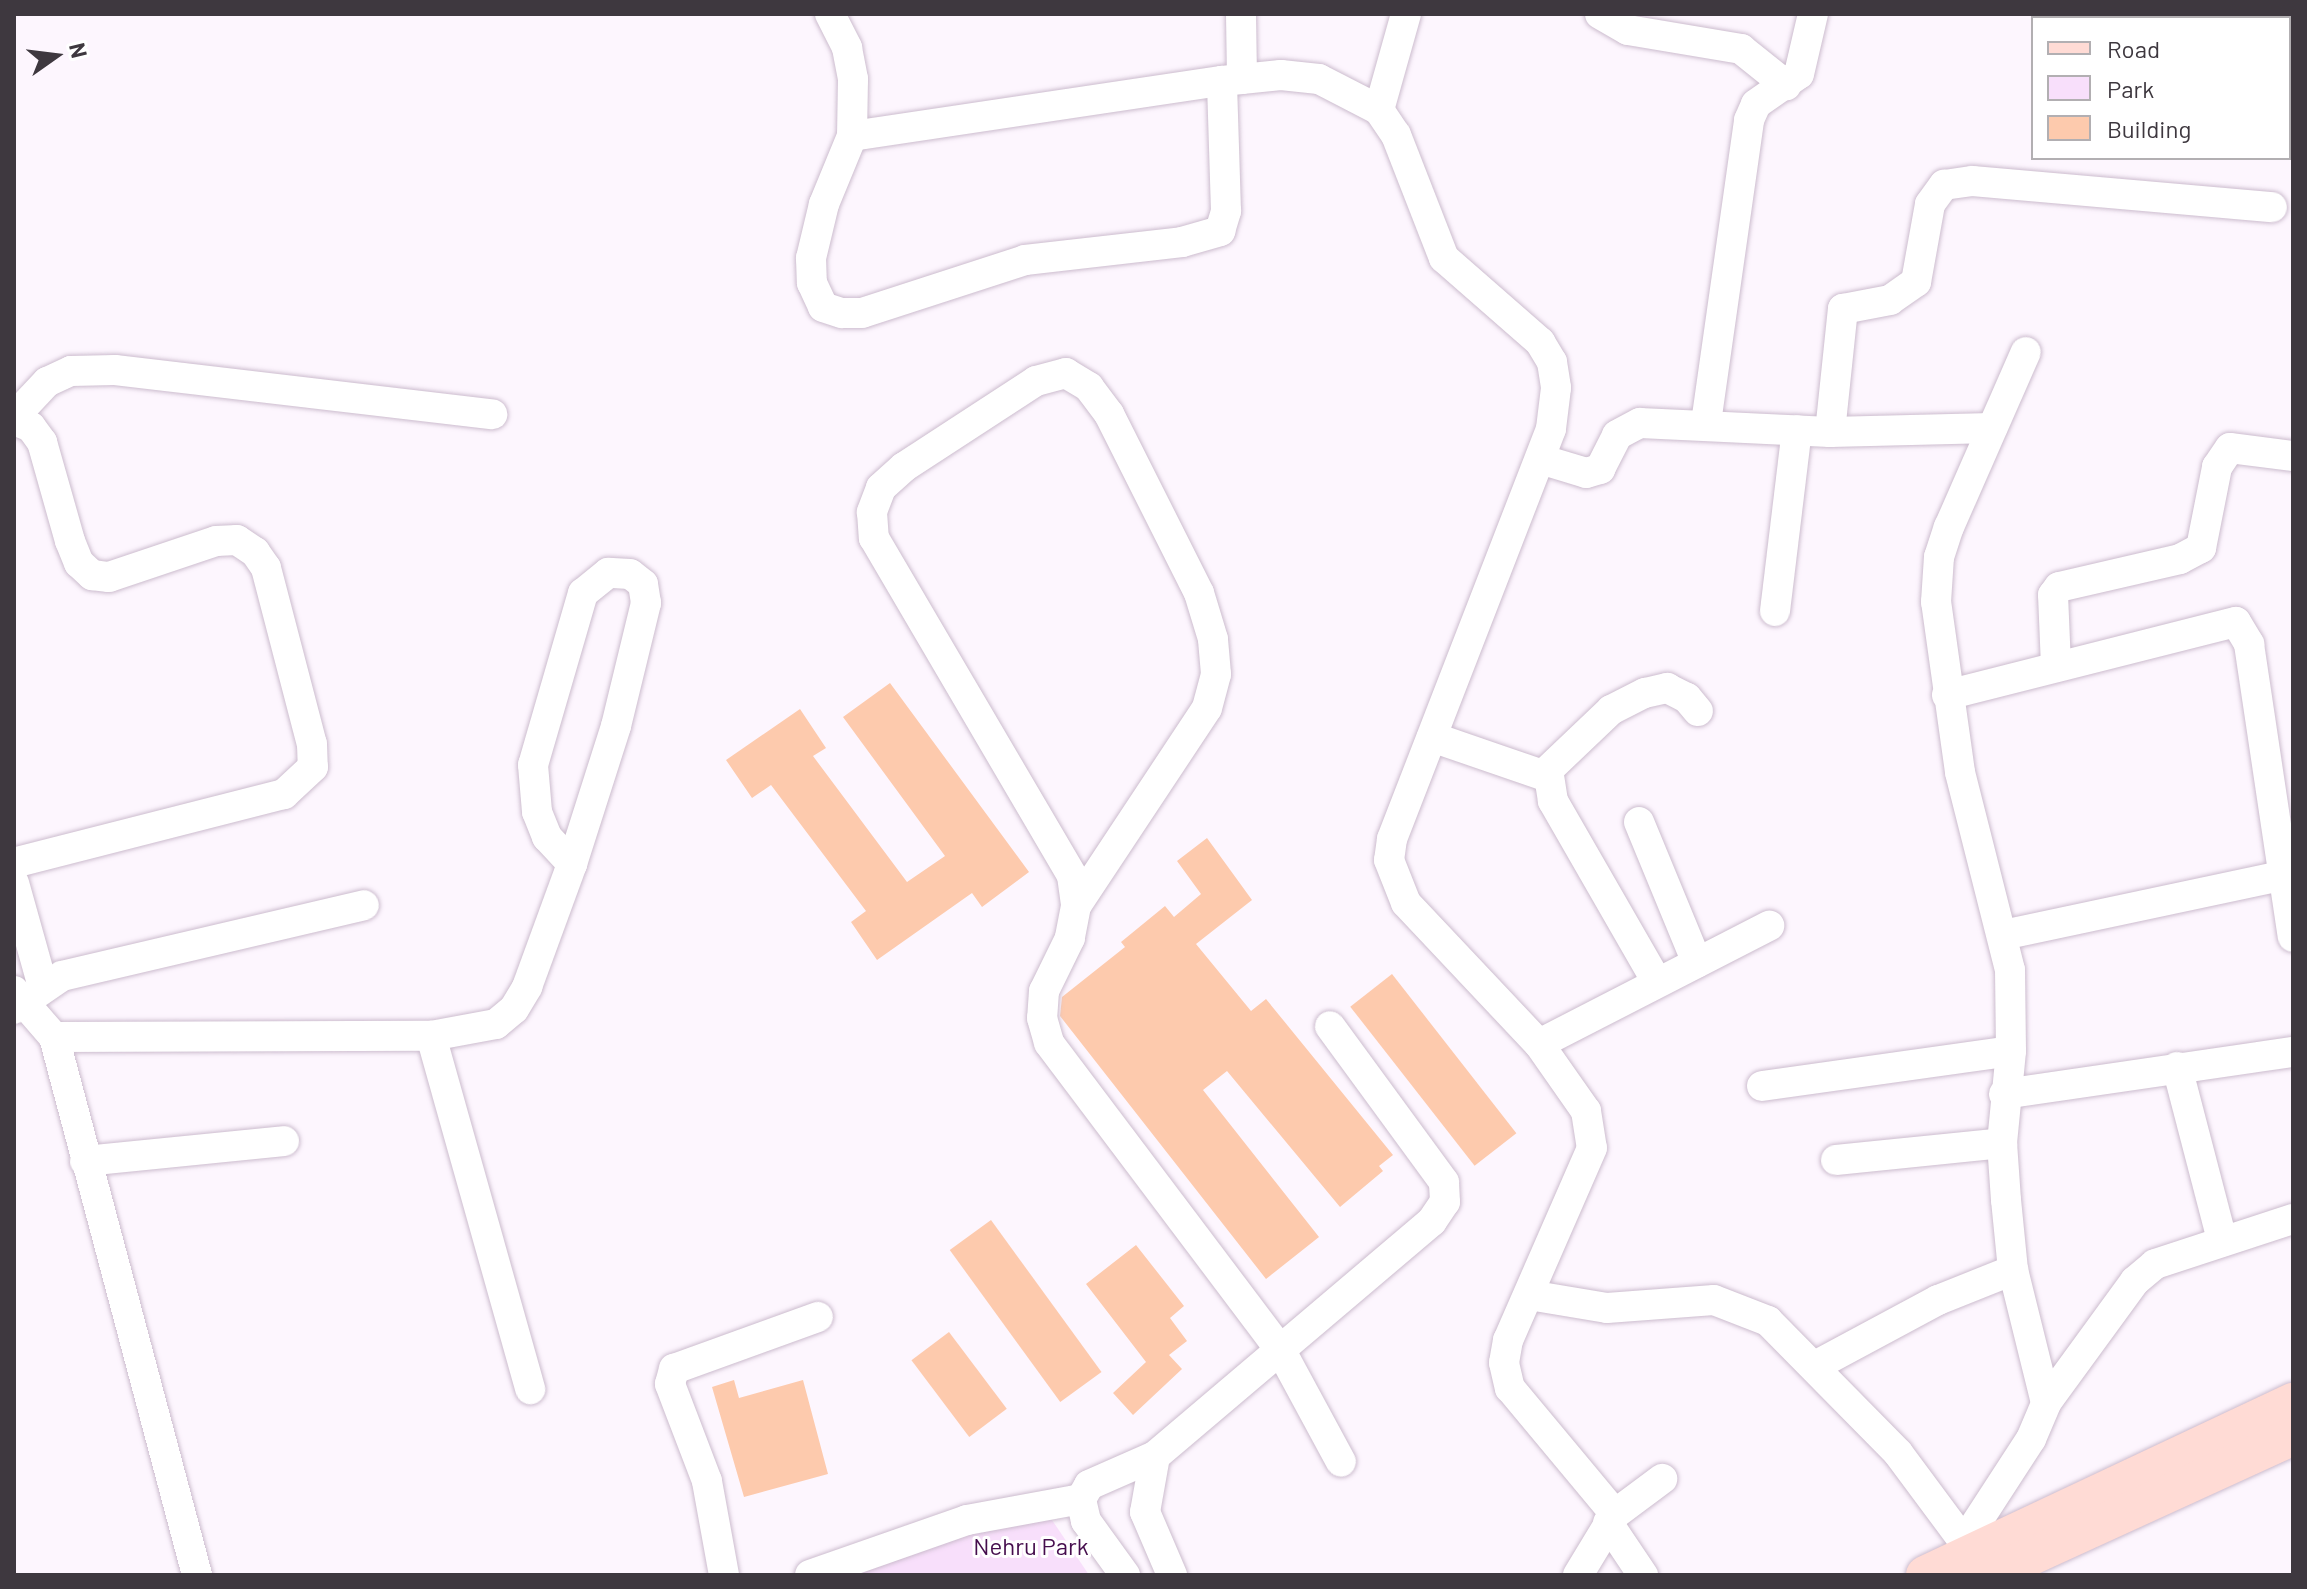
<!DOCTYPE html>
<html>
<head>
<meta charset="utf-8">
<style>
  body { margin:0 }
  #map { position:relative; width:2307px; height:1589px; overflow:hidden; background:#fdf6fe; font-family:Barlow,sans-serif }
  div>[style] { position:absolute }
  .green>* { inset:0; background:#f8dffb }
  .building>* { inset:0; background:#fdcaad; transform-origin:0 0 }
  .roads { filter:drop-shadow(0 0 2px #ccbcce) drop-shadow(0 0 2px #ccbcce) }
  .minor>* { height:30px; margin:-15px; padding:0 15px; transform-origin:15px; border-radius:15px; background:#fff }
  .major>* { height:38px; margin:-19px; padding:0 19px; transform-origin:19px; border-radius:19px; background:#ffdbd5 }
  span { translate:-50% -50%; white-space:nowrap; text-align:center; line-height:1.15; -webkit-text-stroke:6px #fff; paint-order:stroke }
  .park-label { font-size:24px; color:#450d4d }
  .frame { position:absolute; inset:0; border:16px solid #3e383f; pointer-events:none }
  .legend { position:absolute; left:2031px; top:16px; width:260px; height:144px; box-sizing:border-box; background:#fff; border:2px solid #b2afb2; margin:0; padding:10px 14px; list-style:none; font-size:24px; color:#3e383f }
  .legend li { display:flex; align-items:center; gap:16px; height:40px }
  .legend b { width:40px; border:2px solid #b2afb2 }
  .north { position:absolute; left:16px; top:16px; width:80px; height:80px; -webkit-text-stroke:6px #fff; paint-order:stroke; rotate:76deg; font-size:22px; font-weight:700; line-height:32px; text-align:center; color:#3e383f }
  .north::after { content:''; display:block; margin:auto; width:28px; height:36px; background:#3e383f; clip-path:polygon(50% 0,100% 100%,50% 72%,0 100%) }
</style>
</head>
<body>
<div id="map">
  <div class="green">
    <div style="clip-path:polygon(1046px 1511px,1089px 1575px,835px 1575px)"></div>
  </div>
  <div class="building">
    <div style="clip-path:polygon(890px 683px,1029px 872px,982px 907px,972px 893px,877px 960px,851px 922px,866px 911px,771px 785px,752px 798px,726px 760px,800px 709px,826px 748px,813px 756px,907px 882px,945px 856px,843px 717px)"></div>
    <div style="clip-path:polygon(1207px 838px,1252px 900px,1196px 944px,1251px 1011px,1266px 999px,1393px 1155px,1379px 1166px,1383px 1171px,1340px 1207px,1227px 1071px,1203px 1090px,1319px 1237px,1266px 1279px,1060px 1016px,1062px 997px,1125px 947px,1121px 942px,1165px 906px,1174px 917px,1201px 894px,1177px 861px)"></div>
    <div style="left:1392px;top:974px;width:202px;height:53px;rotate:52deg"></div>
    <div style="left:991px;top:1220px;width:188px;height:51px;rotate:54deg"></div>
    <div style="clip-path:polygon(1136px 1245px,1184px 1306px,1170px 1318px,1187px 1341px,1169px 1355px,1182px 1369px,1133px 1415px,1113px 1393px,1146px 1362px,1086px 1284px)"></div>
    <div style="left:949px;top:1332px;width:96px;height:47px;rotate:53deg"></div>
    <div style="clip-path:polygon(734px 1380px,739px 1398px,803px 1380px,828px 1474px,744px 1497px,712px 1387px)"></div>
  </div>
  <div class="roads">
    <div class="minor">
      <div style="left:830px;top:14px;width:38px;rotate:63deg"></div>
      <div style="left:847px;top:48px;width:32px;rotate:79deg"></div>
      <div style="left:853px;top:79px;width:57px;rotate:91deg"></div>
      <div style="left:852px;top:136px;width:74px;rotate:112.4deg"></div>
      <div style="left:824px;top:204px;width:56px;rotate:103.5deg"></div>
      <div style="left:811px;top:258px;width:25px;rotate:88deg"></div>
      <div style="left:812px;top:283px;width:26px;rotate:65deg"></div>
      <div style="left:823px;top:307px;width:20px;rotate:18deg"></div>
      <div style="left:842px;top:313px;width:20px"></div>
      <div style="left:862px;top:313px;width:171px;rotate:-18deg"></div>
      <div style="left:1025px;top:260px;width:158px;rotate:-6.5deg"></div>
      <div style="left:1182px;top:242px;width:40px;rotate:-16deg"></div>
      <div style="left:1220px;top:231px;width:21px;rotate:-73deg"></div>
      <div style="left:1226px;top:211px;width:130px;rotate:-91.8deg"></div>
      <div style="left:1241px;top:14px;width:65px;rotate:89.1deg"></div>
      <div style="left:1600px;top:14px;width:32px;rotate:30deg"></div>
      <div style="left:1628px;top:30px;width:115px;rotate:9.5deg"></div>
      <div style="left:1741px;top:49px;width:58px;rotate:38.7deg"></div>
      <div style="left:1379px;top:110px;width:100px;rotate:-74.3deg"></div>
      <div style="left:852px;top:136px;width:374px;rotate:-8.5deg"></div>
      <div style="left:1222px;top:81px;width:59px;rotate:-5.8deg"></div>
      <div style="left:1281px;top:75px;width:38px;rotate:6deg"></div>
      <div style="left:1319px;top:79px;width:68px;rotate:27.3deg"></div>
      <div style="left:1379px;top:110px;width:30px;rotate:56deg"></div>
      <div style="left:1396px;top:135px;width:132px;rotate:68.7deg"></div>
      <div style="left:1444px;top:258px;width:128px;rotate:41.2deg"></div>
      <div style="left:1540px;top:342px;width:23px;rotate:59deg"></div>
      <div style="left:1552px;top:362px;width:26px;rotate:81deg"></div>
      <div style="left:1556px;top:388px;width:41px;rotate:97deg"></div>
      <div style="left:1551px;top:429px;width:440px;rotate:111.2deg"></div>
      <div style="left:1392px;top:839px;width:21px;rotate:98deg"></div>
      <div style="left:1389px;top:860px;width:46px;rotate:68.4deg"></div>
      <div style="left:1406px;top:903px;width:194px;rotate:46.7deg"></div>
      <div style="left:1539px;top:1044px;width:82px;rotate:55deg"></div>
      <div style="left:1586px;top:1111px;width:37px;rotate:81deg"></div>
      <div style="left:1592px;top:1148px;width:210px;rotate:113.6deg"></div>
      <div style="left:1508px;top:1340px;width:23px;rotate:100deg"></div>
      <div style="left:1504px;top:1363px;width:26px;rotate:77deg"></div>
      <div style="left:1510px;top:1388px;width:164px;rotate:50.2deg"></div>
      <div style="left:14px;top:417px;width:48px;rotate:-46.7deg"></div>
      <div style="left:47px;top:382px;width:26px;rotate:-25deg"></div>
      <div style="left:71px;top:371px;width:44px;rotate:-1.3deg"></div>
      <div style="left:115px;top:370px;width:380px;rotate:6.7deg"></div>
      <div style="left:14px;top:420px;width:18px;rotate:22deg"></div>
      <div style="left:31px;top:427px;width:19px;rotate:54deg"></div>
      <div style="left:42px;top:442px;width:103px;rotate:74.2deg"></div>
      <div style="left:70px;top:541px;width:24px;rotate:68deg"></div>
      <div style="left:79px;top:563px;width:18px;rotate:43deg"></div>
      <div style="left:92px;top:575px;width:17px;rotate:7deg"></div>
      <div style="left:109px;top:577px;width:113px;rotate:-18.6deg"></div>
      <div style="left:216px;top:541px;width:21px;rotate:-3deg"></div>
      <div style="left:237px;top:540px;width:22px;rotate:34deg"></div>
      <div style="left:255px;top:552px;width:19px;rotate:55deg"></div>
      <div style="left:266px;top:568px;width:182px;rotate:75.4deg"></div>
      <div style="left:312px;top:744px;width:23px;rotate:88deg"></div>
      <div style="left:313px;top:767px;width:40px;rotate:137deg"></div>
      <div style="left:284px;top:794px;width:279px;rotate:165.7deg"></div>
      <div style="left:1706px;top:423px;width:306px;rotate:-81.9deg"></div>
      <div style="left:1749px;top:120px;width:17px;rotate:-66deg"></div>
      <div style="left:1756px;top:104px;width:52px;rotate:-34.9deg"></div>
      <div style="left:1799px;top:74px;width:62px;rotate:-76.9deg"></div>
      <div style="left:1830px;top:432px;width:124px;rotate:-84deg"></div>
      <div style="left:1843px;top:309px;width:48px;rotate:-10.8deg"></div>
      <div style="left:1890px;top:300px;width:32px;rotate:-35deg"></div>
      <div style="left:1916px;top:282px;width:79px;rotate:-79.8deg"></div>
      <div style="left:1930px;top:204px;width:24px;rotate:-54deg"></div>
      <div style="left:1944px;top:185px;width:29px;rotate:-8deg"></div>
      <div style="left:1973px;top:181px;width:300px;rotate:5deg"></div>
      <div style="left:1540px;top:459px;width:48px;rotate:16.9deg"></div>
      <div style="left:1586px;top:473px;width:15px;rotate:-16deg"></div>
      <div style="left:1600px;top:469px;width:38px;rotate:-63deg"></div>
      <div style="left:1617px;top:435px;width:26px;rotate:-28deg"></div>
      <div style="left:1640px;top:423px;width:190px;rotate:2.7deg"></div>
      <div style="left:1830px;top:432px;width:162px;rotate:-1.4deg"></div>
      <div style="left:1775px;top:611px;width:182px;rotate:-83.1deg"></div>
      <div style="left:2056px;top:666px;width:71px;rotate:-92.4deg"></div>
      <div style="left:2053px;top:595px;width:10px;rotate:-53deg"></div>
      <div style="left:2059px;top:587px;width:124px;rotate:-13deg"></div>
      <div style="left:2180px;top:559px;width:24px;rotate:-28deg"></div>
      <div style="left:2201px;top:548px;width:83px;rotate:-78.8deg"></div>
      <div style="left:2217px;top:467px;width:23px;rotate:-56deg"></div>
      <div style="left:2230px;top:448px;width:64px;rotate:7.2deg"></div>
      <div style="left:1947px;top:695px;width:298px;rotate:-14.2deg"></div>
      <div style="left:2236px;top:622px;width:26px;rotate:59deg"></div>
      <div style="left:2249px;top:644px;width:296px;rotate:81.5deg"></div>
      <div style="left:1432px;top:737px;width:123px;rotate:19deg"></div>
      <div style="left:1639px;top:822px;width:152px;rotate:67.6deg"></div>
      <div style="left:14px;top:883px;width:108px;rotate:74.4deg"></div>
      <div style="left:1076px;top:906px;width:237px;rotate:-56.5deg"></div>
      <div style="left:1207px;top:708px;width:35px;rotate:-75deg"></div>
      <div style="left:1216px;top:674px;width:35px;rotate:-95deg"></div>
      <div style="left:1213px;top:639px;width:48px;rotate:-106.9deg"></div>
      <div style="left:1199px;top:593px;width:200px;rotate:-116.7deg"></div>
      <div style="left:1109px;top:414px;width:34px;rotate:-127deg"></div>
      <div style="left:1089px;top:387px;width:27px;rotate:-149deg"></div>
      <div style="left:1066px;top:373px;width:31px;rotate:165deg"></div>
      <div style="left:1036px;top:381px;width:158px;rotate:146.9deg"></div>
      <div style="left:904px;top:467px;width:31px;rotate:138deg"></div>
      <div style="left:881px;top:488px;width:26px;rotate:111deg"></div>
      <div style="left:872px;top:512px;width:26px;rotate:86deg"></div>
      <div style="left:874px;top:538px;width:392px;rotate:59.6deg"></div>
      <div style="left:1072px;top:876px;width:30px;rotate:82deg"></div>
      <div style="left:1076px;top:906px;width:33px;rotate:101deg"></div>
      <div style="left:1070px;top:938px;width:59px;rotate:116.1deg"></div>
      <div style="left:1044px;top:991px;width:27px;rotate:94deg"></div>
      <div style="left:1042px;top:1018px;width:26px;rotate:74deg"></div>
      <div style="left:1049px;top:1043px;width:383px;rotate:53deg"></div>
      <div style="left:1280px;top:1349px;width:128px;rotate:61.6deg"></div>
      <div style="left:2003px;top:935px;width:284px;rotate:-12deg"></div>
      <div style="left:1657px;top:982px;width:209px;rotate:-119.9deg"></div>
      <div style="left:1553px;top:801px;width:31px;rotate:-99deg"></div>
      <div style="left:1548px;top:770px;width:87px;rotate:-43.6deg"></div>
      <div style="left:1611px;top:710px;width:38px;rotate:-27deg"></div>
      <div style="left:1645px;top:693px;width:23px;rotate:-13deg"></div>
      <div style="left:1667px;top:688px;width:22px;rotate:27deg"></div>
      <div style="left:1687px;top:698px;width:17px;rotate:50deg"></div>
      <div style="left:14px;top:991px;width:61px;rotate:49deg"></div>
      <div style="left:54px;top:1037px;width:557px;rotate:75.11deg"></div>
      <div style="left:14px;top:1009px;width:58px;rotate:-34.5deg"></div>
      <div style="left:62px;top:976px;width:310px;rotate:-13.2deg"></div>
      <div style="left:431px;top:1036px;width:367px;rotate:74.3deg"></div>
      <div style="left:54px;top:1037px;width:377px;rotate:-0.2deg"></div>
      <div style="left:431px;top:1036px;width:66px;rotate:-10.5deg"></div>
      <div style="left:496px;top:1024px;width:23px;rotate:-40deg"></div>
      <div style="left:514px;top:1009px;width:26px;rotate:-59deg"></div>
      <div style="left:527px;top:987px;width:131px;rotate:-69.9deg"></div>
      <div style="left:572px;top:864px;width:145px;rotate:-72.3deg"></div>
      <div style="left:616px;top:726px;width:127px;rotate:-76.3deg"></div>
      <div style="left:646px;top:603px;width:19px;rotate:-99deg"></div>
      <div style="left:643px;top:584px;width:16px;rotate:-142deg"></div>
      <div style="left:630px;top:574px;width:22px;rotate:-177deg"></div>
      <div style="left:608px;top:573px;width:32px;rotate:141deg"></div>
      <div style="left:583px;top:593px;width:179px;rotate:106.2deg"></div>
      <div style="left:533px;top:765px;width:47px;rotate:85.1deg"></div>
      <div style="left:537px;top:812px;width:27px;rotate:68deg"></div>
      <div style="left:547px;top:837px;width:37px;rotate:47deg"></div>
      <div style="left:1539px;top:1044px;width:259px;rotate:-27.2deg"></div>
      <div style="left:2177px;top:1067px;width:179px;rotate:75.4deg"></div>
      <div style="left:1762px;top:1086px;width:251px;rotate:-8deg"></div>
      <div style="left:2004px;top:1094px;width:292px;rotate:-8.3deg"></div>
      <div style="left:1836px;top:1160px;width:167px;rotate:-5.8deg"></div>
      <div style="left:85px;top:1161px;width:200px;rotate:-5.7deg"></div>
      <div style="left:1529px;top:1295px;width:79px;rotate:9.5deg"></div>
      <div style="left:1607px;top:1308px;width:107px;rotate:-4.3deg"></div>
      <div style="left:1714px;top:1300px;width:58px;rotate:21.3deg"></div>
      <div style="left:1768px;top:1321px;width:185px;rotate:45.4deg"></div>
      <div style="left:1898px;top:1453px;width:111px;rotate:53.4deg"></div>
      <div style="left:1815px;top:1366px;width:140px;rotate:-28.2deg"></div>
      <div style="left:1938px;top:1300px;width:81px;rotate:-21.8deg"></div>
      <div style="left:2046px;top:1403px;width:151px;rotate:-53.9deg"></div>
      <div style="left:2135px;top:1281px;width:26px;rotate:-40deg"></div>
      <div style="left:2155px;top:1264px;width:145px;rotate:-18.1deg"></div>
      <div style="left:1155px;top:1456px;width:57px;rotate:100.1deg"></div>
      <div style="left:1145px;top:1512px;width:69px;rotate:66.8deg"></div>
      <div style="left:1608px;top:1523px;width:63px;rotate:56.1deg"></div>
      <div style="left:1971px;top:1553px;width:13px;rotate:-122deg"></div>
      <div style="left:1964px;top:1542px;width:123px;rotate:-57deg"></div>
      <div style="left:2031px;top:1439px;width:39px;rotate:-67deg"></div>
      <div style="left:2046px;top:1403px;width:137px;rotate:-103.9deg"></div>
      <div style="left:2013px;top:1270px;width:70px;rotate:-95.7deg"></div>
      <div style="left:2006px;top:1200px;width:57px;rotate:-94deg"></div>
      <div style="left:2002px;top:1143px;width:92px;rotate:-84.4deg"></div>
      <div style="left:2011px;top:1051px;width:81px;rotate:-90.7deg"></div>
      <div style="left:2010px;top:970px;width:204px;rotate:-104.2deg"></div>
      <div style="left:1960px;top:772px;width:172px;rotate:-98deg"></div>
      <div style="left:1936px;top:602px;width:45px;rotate:-86.2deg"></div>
      <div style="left:1939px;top:557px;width:32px;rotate:-72deg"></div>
      <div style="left:1949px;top:527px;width:191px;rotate:-66.3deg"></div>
      <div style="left:724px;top:1575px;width:96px;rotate:-100.3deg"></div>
      <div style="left:707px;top:1481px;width:104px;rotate:-110.9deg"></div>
      <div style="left:670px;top:1384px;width:16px;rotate:-75deg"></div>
      <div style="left:674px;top:1369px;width:153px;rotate:-19.9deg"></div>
      <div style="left:810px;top:1575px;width:166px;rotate:-19.3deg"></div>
      <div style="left:967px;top:1520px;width:116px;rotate:-10.4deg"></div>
      <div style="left:1125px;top:1575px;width:67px;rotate:-125.8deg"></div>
      <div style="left:1086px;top:1521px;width:23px;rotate:-103deg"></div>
      <div style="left:1081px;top:1499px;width:16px;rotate:-60deg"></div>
      <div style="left:1089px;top:1485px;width:72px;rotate:-23.7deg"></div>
      <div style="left:1155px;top:1456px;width:363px;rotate:-40.3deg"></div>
      <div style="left:1432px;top:1221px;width:23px;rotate:-56deg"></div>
      <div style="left:1445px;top:1202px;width:20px;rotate:-93deg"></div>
      <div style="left:1444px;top:1182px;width:193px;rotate:-126.2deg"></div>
      <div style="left:1578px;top:1575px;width:71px;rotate:-58.8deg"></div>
      <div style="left:1615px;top:1514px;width:59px;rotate:-36.7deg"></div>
    </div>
    <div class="major">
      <div style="left:1925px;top:1575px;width:407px;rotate:-25.2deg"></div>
      <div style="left:1990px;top:1575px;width:333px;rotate:-24.6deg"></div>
    </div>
  </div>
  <div class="park-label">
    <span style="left:1031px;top:1546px">Nehru Park</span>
  </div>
  <div class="frame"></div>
  <ul class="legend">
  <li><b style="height:10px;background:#ffdbd5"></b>Road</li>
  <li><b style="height:22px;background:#f8dffb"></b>Park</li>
  <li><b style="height:22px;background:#fdcaad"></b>Building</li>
  </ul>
  <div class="north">N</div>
</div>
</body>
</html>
